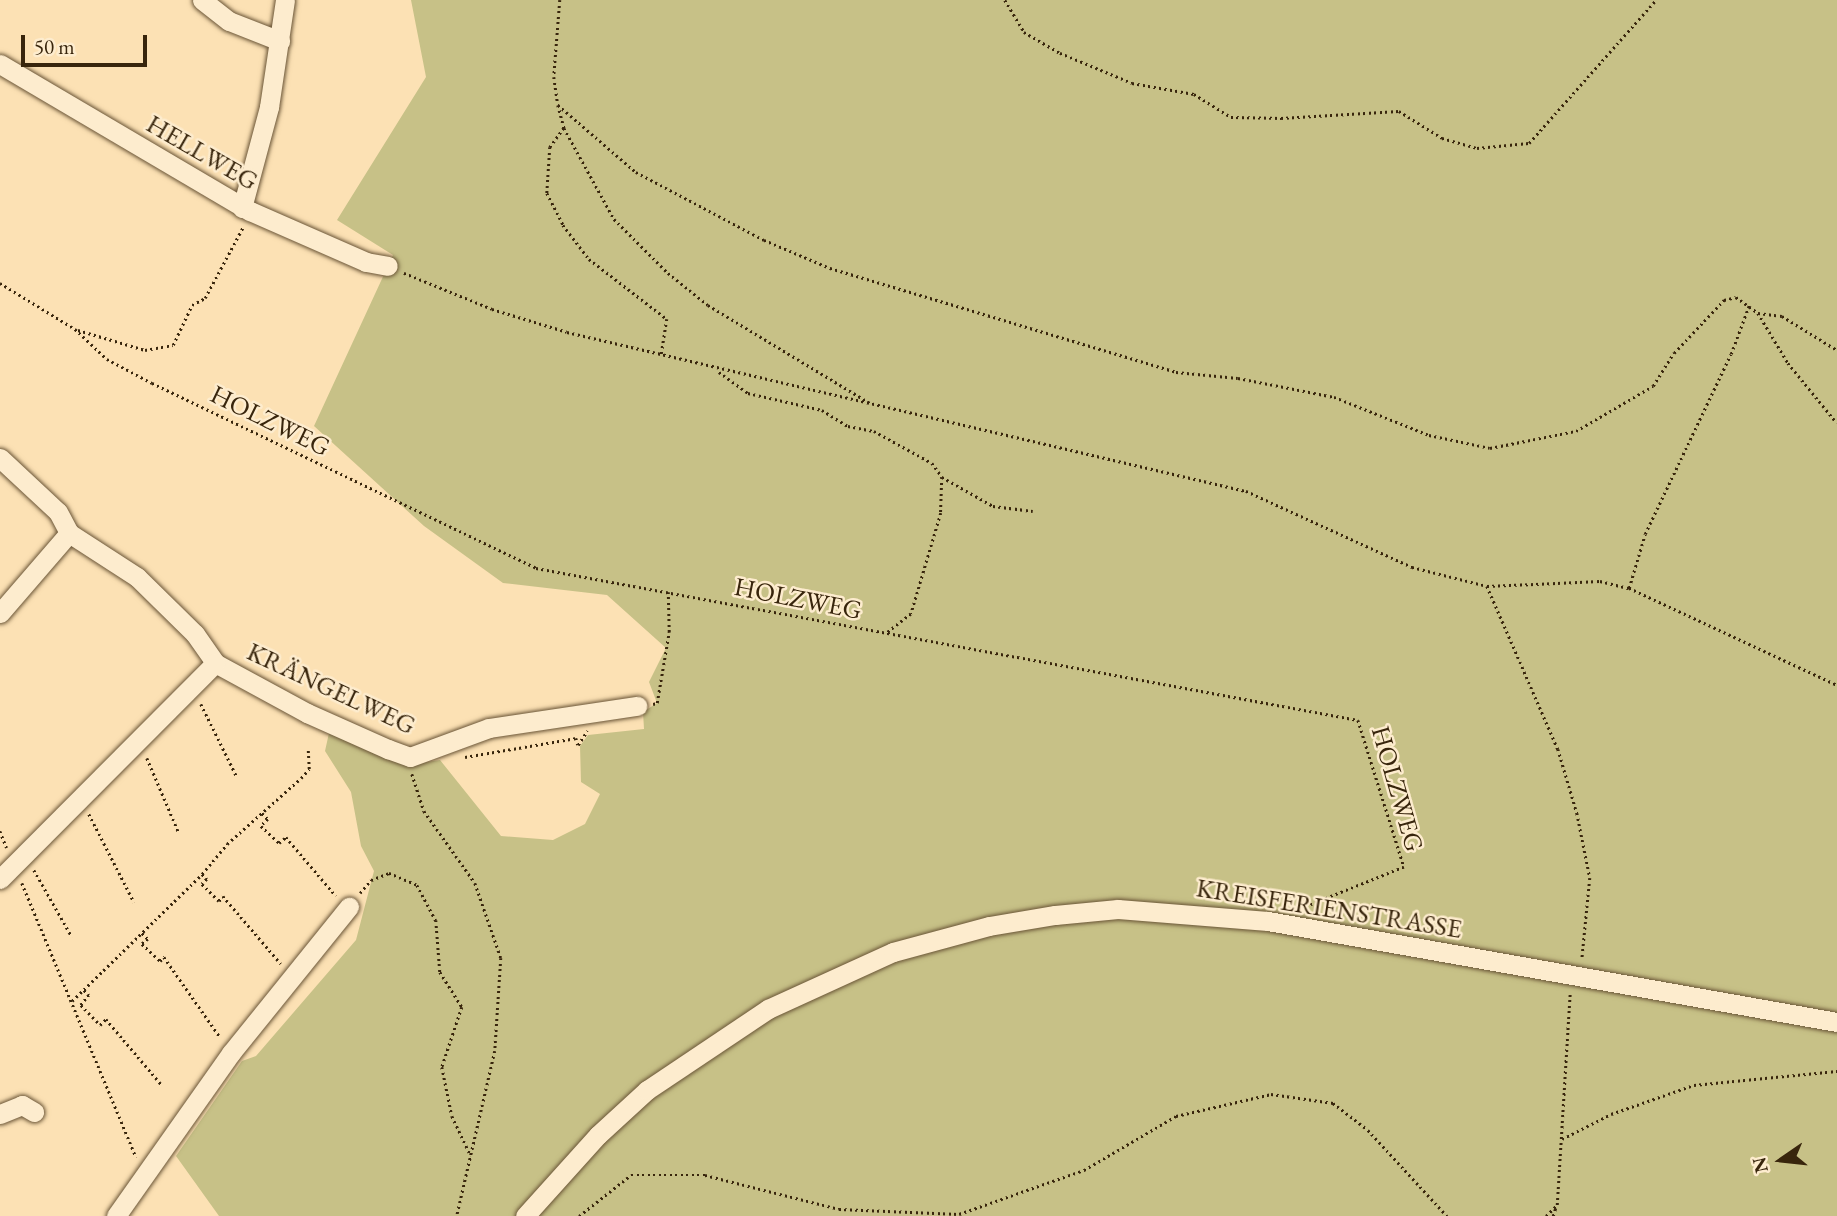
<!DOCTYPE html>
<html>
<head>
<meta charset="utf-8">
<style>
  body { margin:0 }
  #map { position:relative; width:1837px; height:1216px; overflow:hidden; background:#fce1b4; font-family:"EB Garamond",serif }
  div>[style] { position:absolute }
  .green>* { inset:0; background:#c7c187 }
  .path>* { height:2.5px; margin-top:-1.25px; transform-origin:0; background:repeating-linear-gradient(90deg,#38250c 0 2px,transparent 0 5.5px) }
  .roads { filter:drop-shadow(0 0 2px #695436) drop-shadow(0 0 2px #695436) }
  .minor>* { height:19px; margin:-9.5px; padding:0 9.5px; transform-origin:9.5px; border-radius:9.5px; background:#fdecce }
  span { translate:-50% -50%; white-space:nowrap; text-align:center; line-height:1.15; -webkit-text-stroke:5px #fdecce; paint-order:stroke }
  .street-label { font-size:26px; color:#38250c }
  .north { position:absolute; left:1746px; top:1125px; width:70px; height:70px; -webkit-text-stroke:5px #fdecce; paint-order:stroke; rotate:256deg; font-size:19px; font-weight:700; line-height:28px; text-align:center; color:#38250c }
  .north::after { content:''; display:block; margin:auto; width:24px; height:32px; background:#38250c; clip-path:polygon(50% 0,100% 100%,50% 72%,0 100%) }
  .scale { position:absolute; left:21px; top:35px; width:126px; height:32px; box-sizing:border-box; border:4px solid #38250c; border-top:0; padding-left:9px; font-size:21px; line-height:24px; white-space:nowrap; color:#38250c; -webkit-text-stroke:5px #fdecce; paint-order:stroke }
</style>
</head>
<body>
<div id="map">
  <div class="green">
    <div style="clip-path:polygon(411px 0,1837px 0,1837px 1216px,219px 1216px,176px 1156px,242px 1061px,256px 1056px,356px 940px,374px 871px,361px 846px,351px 792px,325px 751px,329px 733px,407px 765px,440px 760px,501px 836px,553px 840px,585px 824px,600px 794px,581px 782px,580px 746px,588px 735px,644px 729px,643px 712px,657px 703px,649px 682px,666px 648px,607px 595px,503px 583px,424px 526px,314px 426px,393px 255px,337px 220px,426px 77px)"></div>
  </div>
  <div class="path">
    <div style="left:560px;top:0;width:77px;rotate:94.5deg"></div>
    <div style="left:554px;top:77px;width:28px;rotate:82deg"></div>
    <div style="left:558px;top:105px;width:24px;rotate:75deg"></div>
    <div style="left:564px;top:128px;width:104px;rotate:61.2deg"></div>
    <div style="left:614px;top:219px;width:76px;rotate:45deg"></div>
    <div style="left:668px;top:273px;width:51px;rotate:38.7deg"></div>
    <div style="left:708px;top:305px;width:189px;rotate:31.2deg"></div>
    <div style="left:1005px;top:0;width:37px;rotate:59deg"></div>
    <div style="left:1024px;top:32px;width:42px;rotate:30.3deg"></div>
    <div style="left:1060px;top:53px;width:78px;rotate:22.6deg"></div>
    <div style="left:1132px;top:83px;width:63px;rotate:10.1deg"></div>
    <div style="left:1194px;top:94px;width:44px;rotate:31.9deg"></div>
    <div style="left:1231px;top:117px;width:50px;rotate:1.1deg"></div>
    <div style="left:1281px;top:118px;width:118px;rotate:-3.4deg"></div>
    <div style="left:1399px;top:111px;width:51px;rotate:32.1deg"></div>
    <div style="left:1442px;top:138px;width:36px;rotate:16deg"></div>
    <div style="left:1477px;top:148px;width:52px;rotate:-5.5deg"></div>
    <div style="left:1529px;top:143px;width:191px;rotate:-48.4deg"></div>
    <div style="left:558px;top:105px;width:103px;rotate:40.7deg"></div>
    <div style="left:636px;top:172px;width:145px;rotate:28deg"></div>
    <div style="left:764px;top:240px;width:72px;rotate:23deg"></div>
    <div style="left:830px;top:268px;width:361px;rotate:16.7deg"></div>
    <div style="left:1176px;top:372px;width:62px;rotate:5.5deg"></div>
    <div style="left:1238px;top:378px;width:98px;rotate:11.2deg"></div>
    <div style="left:1334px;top:397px;width:102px;rotate:21.8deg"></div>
    <div style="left:1429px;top:435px;width:62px;rotate:12deg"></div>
    <div style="left:1490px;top:448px;width:88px;rotate:-11.2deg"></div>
    <div style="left:1576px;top:431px;width:89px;rotate:-30.3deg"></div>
    <div style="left:1653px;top:386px;width:39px;rotate:-58deg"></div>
    <div style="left:1674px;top:353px;width:73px;rotate:-46.7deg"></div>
    <div style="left:1724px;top:300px;width:12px;rotate:-14deg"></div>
    <div style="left:1736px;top:297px;width:27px;rotate:36deg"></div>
    <div style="left:1758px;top:313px;width:58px;rotate:59deg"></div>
    <div style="left:1788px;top:363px;width:77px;rotate:50.8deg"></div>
    <div style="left:564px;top:128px;width:24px;rotate:126deg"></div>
    <div style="left:550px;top:147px;width:46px;rotate:93.7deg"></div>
    <div style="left:547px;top:193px;width:36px;rotate:63deg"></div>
    <div style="left:563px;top:225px;width:43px;rotate:52.6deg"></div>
    <div style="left:589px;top:259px;width:98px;rotate:37.6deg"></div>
    <div style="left:667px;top:319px;width:36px;rotate:99deg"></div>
    <div style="left:404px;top:273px;width:95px;rotate:22.2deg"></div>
    <div style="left:492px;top:309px;width:78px;rotate:17deg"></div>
    <div style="left:567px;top:332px;width:697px;rotate:13.18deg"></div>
    <div style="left:1246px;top:491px;width:183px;rotate:24.6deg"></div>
    <div style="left:1412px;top:567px;width:77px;rotate:14.2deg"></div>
    <div style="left:1487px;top:586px;width:113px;rotate:-2.5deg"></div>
    <div style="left:1600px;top:581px;width:30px;rotate:14deg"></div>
    <div style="left:1629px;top:588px;width:230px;rotate:25deg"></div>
    <div style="left:0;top:283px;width:88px;rotate:31.5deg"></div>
    <div style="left:75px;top:329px;width:44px;rotate:43.2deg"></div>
    <div style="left:107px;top:359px;width:51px;rotate:28.1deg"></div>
    <div style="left:152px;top:383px;width:426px;rotate:25.7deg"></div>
    <div style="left:536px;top:568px;width:836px;rotate:10.48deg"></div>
    <div style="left:1358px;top:720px;width:154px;rotate:72.6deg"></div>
    <div style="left:1404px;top:867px;width:110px;rotate:158.1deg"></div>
    <div style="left:1758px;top:313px;width:24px;rotate:7deg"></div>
    <div style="left:1782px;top:316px;width:65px;rotate:31.7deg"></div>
    <div style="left:78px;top:330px;width:70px;rotate:16.6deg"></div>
    <div style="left:145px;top:350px;width:28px;rotate:-10deg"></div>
    <div style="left:173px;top:345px;width:44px;rotate:-64.6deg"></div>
    <div style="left:192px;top:305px;width:15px;rotate:-28deg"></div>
    <div style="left:205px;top:298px;width:81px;rotate:-61.8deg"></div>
    <div style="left:719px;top:372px;width:36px;rotate:36deg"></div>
    <div style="left:748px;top:393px;width:76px;rotate:12.9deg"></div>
    <div style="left:822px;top:410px;width:31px;rotate:32deg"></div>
    <div style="left:848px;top:426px;width:26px;rotate:11deg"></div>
    <div style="left:874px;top:431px;width:66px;rotate:28.9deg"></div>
    <div style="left:932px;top:463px;width:17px;rotate:54deg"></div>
    <div style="left:942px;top:477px;width:36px;rotate:92deg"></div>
    <div style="left:941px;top:513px;width:105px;rotate:106.5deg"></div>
    <div style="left:911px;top:614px;width:31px;rotate:142deg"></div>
    <div style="left:942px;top:477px;width:59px;rotate:29.6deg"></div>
    <div style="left:993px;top:506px;width:40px;rotate:7.1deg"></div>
    <div style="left:1487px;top:586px;width:178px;rotate:66.5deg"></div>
    <div style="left:1558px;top:749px;width:67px;rotate:73.5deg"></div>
    <div style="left:1577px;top:813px;width:66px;rotate:78.7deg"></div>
    <div style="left:1590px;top:878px;width:81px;rotate:95.6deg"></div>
    <div style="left:1629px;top:588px;width:56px;rotate:-73.5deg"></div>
    <div style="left:1645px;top:534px;width:199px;rotate:-64.5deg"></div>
    <div style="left:1731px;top:354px;width:54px;rotate:-69.6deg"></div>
    <div style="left:201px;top:704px;width:81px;rotate:63.7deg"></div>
    <div style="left:653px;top:704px;width:4px;rotate:-14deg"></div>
    <div style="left:657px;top:703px;width:72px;rotate:-80.4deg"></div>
    <div style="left:669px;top:632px;width:40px;rotate:-91.4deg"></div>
    <div style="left:465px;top:757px;width:113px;rotate:-9.7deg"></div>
    <div style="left:576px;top:738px;width:7px;rotate:74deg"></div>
    <div style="left:578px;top:745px;width:17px;rotate:-57deg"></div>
    <div style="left:147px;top:758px;width:82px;rotate:66.9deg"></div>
    <div style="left:412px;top:774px;width:39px;rotate:72deg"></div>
    <div style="left:424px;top:811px;width:88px;rotate:54.7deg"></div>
    <div style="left:475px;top:883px;width:79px;rotate:70.9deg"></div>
    <div style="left:501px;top:958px;width:93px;rotate:93.7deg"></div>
    <div style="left:495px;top:1051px;width:169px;rotate:103deg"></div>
    <div style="left:262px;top:813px;width:8px;rotate:45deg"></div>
    <div style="left:268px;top:819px;width:10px;rotate:135deg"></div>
    <div style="left:261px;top:826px;width:25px;rotate:43deg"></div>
    <div style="left:279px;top:843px;width:9px;rotate:-41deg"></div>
    <div style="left:286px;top:837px;width:77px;rotate:49.7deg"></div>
    <div style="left:89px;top:814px;width:99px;rotate:62.9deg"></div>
    <div style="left:0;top:831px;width:18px;rotate:68deg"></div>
    <div style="left:34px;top:870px;width:77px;rotate:60.4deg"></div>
    <div style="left:202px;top:874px;width:7px;rotate:45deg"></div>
    <div style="left:207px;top:879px;width:7px;rotate:135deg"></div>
    <div style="left:202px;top:884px;width:24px;rotate:45deg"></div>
    <div style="left:219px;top:901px;width:6px;rotate:-51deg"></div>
    <div style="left:223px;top:896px;width:89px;rotate:49.5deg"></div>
    <div style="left:22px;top:883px;width:297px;rotate:67.4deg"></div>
    <div style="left:360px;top:893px;width:17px;rotate:-50deg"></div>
    <div style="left:371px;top:880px;width:19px;rotate:-21deg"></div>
    <div style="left:389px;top:873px;width:30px;rotate:23deg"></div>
    <div style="left:417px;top:885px;width:40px;rotate:62deg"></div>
    <div style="left:436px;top:920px;width:52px;rotate:85.6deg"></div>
    <div style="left:440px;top:972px;width:41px;rotate:57.8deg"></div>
    <div style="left:462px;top:1007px;width:63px;rotate:108.4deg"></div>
    <div style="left:442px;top:1067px;width:50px;rotate:78.5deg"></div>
    <div style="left:452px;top:1116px;width:44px;rotate:64.6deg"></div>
    <div style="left:142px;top:933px;width:8px;rotate:45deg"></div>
    <div style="left:148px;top:939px;width:8px;rotate:140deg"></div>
    <div style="left:142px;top:944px;width:25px;rotate:43deg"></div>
    <div style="left:160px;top:961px;width:6px;rotate:-45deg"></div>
    <div style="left:164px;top:957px;width:98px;rotate:55deg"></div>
    <div style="left:84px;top:990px;width:7px;rotate:45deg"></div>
    <div style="left:89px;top:995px;width:13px;rotate:129deg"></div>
    <div style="left:81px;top:1005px;width:28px;rotate:46deg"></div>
    <div style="left:100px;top:1025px;width:8px;rotate:-45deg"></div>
    <div style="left:106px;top:1019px;width:85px;rotate:49.8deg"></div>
    <div style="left:72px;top:1001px;width:182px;rotate:-44.3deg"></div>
    <div style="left:202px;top:874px;width:39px;rotate:-50deg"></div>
    <div style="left:227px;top:844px;width:99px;rotate:-41.7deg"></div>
    <div style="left:301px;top:778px;width:12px;rotate:-48deg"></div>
    <div style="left:309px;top:769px;width:19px;rotate:-93deg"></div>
    <div style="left:1562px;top:1139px;width:55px;rotate:-27deg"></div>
    <div style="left:1611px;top:1114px;width:88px;rotate:-19.3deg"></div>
    <div style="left:1694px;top:1085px;width:144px;rotate:-5.6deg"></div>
    <div style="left:579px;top:1216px;width:66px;rotate:-38.3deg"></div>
    <div style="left:631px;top:1175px;width:74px"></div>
    <div style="left:705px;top:1175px;width:138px;rotate:14.2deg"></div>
    <div style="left:839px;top:1209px;width:120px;rotate:2.4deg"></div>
    <div style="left:959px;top:1214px;width:133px;rotate:-19.4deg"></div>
    <div style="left:1084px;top:1170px;width:107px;rotate:-30.4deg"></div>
    <div style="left:1176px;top:1116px;width:98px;rotate:-13deg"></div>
    <div style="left:1271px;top:1094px;width:63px;rotate:8.3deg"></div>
    <div style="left:1333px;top:1103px;width:44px;rotate:37.6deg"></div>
    <div style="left:1368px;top:1130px;width:117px;rotate:47.4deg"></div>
    <div style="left:1546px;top:1216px;width:16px;rotate:-45deg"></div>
    <div style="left:1557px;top:1205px;width:212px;rotate:-86.5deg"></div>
    <div style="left:1553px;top:1216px;width:10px;rotate:-73deg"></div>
  </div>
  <div class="roads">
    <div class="minor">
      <div style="left:202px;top:0;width:34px;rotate:38deg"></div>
      <div style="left:229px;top:21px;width:55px;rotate:21.4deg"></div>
      <div style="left:0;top:64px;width:290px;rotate:30.5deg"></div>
      <div style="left:250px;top:211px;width:127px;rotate:23.7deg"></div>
      <div style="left:366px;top:262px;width:22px;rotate:10deg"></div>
      <div style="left:242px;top:208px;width:105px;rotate:-75deg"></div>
      <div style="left:269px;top:107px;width:108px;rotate:-81.5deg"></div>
      <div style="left:0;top:458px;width:79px;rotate:43deg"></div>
      <div style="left:58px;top:512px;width:24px;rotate:62deg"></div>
      <div style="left:69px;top:533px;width:81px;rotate:32.9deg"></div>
      <div style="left:137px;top:577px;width:81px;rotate:44.5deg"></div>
      <div style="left:195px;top:634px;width:35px;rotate:55deg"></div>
      <div style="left:215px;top:663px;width:105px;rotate:28.5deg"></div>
      <div style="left:307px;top:713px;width:89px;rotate:24deg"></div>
      <div style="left:388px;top:749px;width:23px;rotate:20deg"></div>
      <div style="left:410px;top:757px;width:84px;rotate:-20.2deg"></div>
      <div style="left:489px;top:728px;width:150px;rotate:-8.5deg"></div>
      <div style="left:0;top:613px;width:106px;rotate:-49.2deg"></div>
      <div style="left:0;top:879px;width:305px;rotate:-45.1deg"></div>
      <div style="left:0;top:1114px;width:24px;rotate:-22deg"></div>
      <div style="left:22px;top:1105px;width:14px;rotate:30deg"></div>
      <div style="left:116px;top:1216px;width:199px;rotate:-54.8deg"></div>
      <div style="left:231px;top:1053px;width:188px;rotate:-51.1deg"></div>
      <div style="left:525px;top:1216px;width:109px;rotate:-48deg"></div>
      <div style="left:598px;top:1135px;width:67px;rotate:-42.6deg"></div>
      <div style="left:647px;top:1090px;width:146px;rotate:-33.8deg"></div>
      <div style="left:768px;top:1009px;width:137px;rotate:-24.5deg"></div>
      <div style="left:893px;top:952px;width:99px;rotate:-15.2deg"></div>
      <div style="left:989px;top:926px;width:67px;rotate:-9.5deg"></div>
      <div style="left:1055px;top:915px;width:63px;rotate:-5.4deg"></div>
      <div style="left:1118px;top:909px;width:150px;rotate:4.6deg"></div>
      <div style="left:1268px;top:921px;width:578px;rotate:10.07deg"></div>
    </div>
  </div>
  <div class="street-label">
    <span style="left:202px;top:153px;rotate:30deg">HELLWEG</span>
    <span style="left:270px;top:421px;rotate:26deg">HOLZWEG</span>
    <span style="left:798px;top:599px;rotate:11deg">HOLZWEG</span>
    <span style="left:331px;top:689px;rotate:25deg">KRÄNGELWEG</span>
    <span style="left:1397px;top:789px;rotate:74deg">HOLZWEG</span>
    <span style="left:1329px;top:909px;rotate:9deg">KREISFERIENSTRASSE</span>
  </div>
  <div class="north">N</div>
  <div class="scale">50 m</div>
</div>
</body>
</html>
